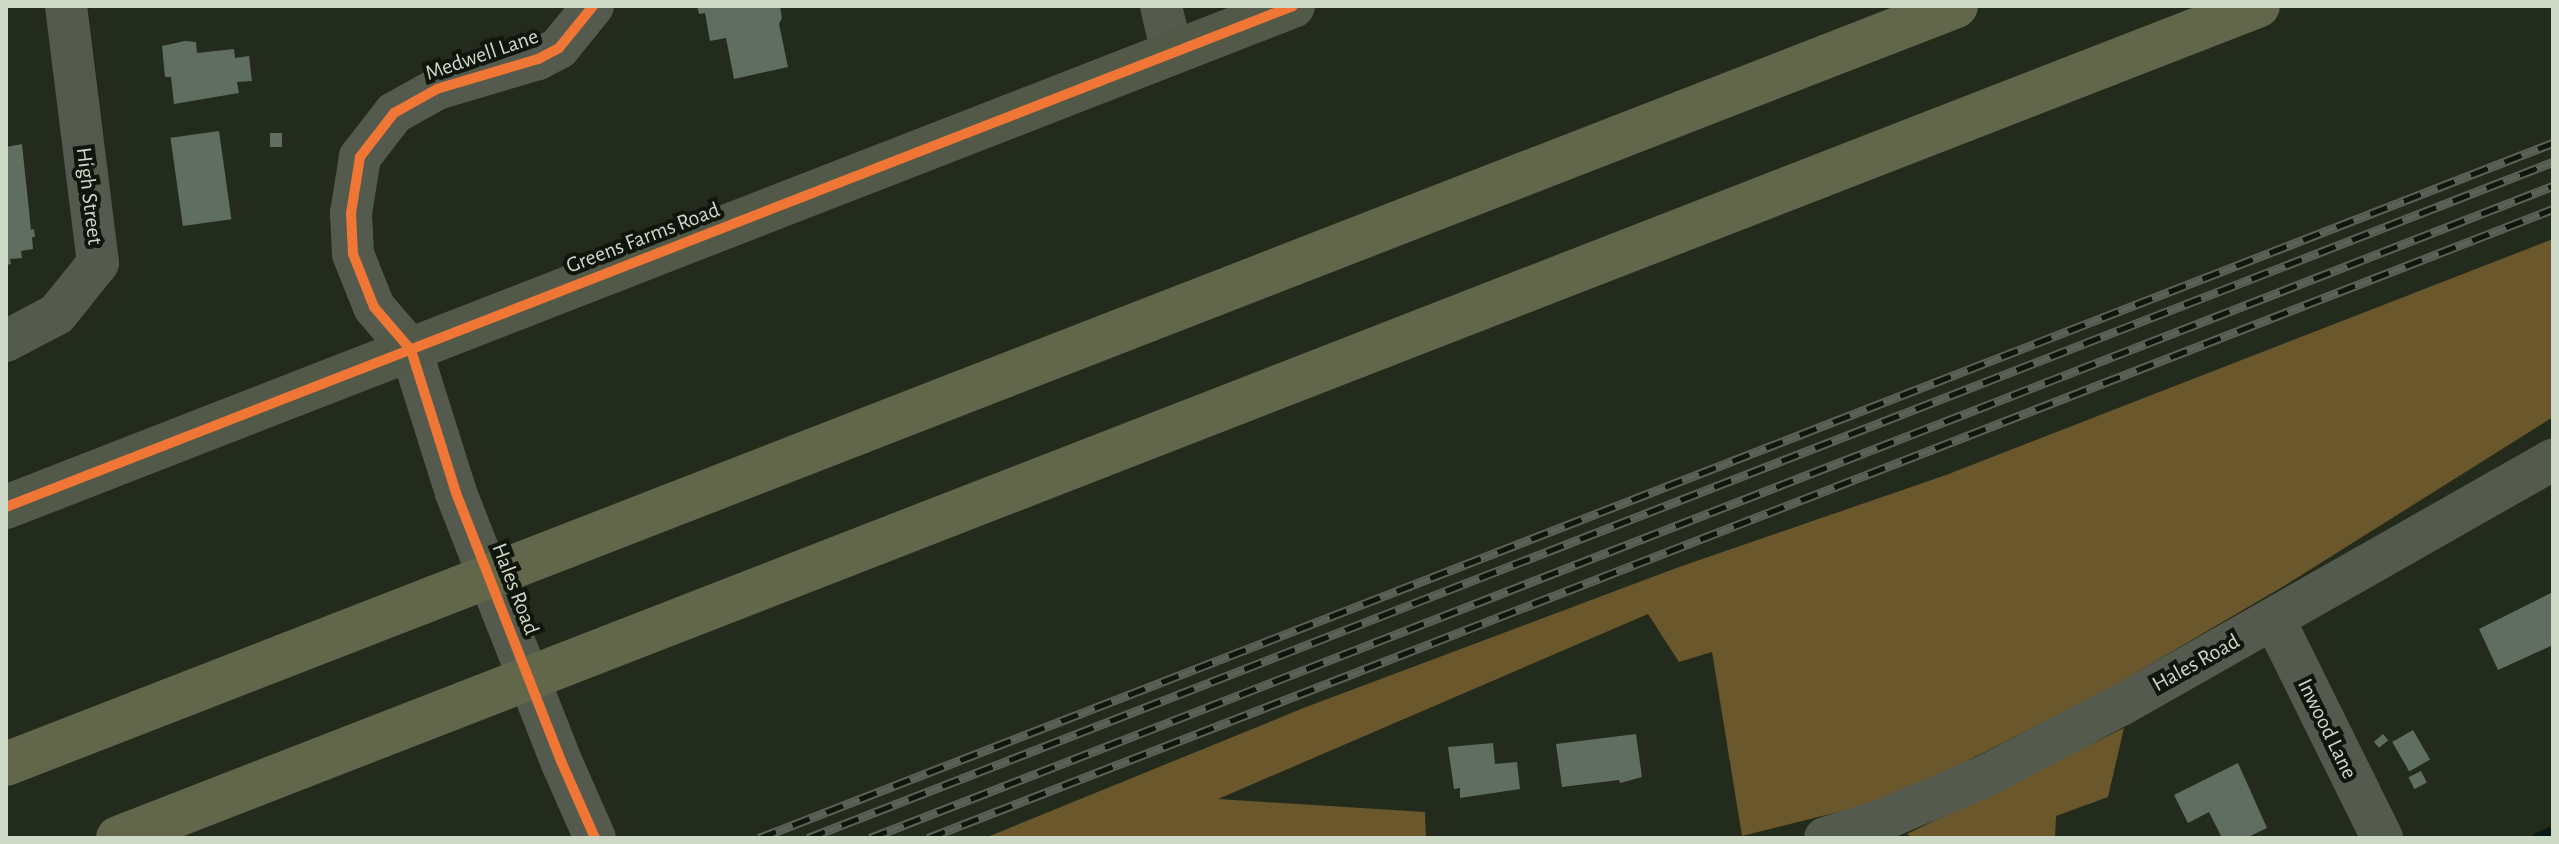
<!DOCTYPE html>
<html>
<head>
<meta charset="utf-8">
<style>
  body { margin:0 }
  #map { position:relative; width:2559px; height:844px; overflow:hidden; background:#232b1c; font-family:"Alegreya Sans",sans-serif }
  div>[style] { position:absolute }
  .forest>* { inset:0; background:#6b572c }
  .stream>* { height:11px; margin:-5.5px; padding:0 5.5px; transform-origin:5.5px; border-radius:5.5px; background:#061915 }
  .building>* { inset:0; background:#606e61; transform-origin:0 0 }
  .minor>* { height:42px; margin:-21px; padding:0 21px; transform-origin:21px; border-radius:21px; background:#545b4e }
  .secondary>* { height:44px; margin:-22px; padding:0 22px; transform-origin:22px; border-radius:22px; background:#535949 }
  .motorway>* { height:44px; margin:-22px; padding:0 22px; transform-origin:22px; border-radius:22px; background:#62664b }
  .rail>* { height:9px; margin-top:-4.5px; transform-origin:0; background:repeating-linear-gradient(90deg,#10160b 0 18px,#5b6157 0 36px); box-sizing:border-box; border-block:2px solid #5b6157 }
  .cycleway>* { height:10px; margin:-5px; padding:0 5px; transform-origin:5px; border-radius:5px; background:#f07635 }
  span { translate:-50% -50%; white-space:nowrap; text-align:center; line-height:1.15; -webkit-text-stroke:8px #10160b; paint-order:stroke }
  .street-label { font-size:22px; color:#cfd9c8 }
  .frame { position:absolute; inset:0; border:8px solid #cfd9c8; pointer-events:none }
</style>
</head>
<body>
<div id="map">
  <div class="forest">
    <div style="clip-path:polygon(2553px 239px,2553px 417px,2284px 586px,2101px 693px,1894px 798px,1742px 836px,1712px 652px,1679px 662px,1648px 614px,1218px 799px,1425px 812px,1426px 838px,985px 838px,1306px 707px,1679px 567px,1946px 475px)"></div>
    <div style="clip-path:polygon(2124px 728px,2108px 797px,2056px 816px,2055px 838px,1913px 838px,1907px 834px)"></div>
  </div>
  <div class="stream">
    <div style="left:2537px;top:838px;width:17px;rotate:-24deg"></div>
  </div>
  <div class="building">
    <div style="clip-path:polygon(697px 6px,780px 6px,782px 18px,779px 24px,788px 67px,734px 79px,726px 38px,710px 41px,705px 13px,699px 14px)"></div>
    <div style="clip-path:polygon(185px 41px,196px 42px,197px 53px,234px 49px,235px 58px,249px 56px,252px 81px,237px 82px,239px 93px,174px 104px,171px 77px,165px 77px,162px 46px)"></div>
    <div style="left:219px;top:131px;width:89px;height:49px;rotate:82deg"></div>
    <div style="left:270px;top:133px;width:12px;height:14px"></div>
    <div style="clip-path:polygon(22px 144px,31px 230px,34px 229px,35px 237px,32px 237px,33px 249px,21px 251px,22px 258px,10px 259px,11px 264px,6px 265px,6px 147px)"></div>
    <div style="clip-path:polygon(2553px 592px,2553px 645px,2498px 670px,2479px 629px)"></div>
    <div style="left:2413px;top:730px;width:34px;height:24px;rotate:60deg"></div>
    <div style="clip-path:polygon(1636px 734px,1642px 777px,1620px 783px,1619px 780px,1562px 787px,1556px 744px)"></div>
    <div style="left:2383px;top:734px;width:8px;height:12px;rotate:50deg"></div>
    <div style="clip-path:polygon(1493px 743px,1495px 764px,1517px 762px,1520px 789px,1460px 798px,1460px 788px,1454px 789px,1448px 747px)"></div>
    <div style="clip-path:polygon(2238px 763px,2267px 828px,2246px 838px,2222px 838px,2209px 812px,2188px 823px,2174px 795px)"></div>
    <div style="left:2421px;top:771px;width:13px;height:14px;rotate:63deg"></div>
  </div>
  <div class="minor">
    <div style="left:593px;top:6px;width:54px;rotate:129deg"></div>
    <div style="left:559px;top:48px;width:24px;rotate:152deg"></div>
    <div style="left:538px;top:59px;width:105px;rotate:163.5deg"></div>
    <div style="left:437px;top:89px;width:49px;rotate:150.8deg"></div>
    <div style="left:394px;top:113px;width:56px;rotate:127.7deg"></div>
    <div style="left:360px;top:157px;width:57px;rotate:99.1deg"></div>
    <div style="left:351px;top:213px;width:41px;rotate:87.2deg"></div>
    <div style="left:353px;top:254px;width:57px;rotate:68.4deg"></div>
    <div style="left:374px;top:307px;width:57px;rotate:49.3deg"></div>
    <div style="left:411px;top:350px;width:150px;rotate:72.5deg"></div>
    <div style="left:456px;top:493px;width:288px;rotate:68.6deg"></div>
    <div style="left:561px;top:761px;width:84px;rotate:66.2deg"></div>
    <div style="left:1161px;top:6px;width:48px;rotate:76.8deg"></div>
    <div style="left:6px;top:341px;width:58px;rotate:-27.9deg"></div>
    <div style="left:57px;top:314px;width:65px;rotate:-51.2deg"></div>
    <div style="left:98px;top:263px;width:259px;rotate:-97.1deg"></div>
    <div style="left:2274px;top:619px;width:244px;rotate:63.7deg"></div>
    <div style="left:1825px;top:838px;width:60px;rotate:-17.5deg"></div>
    <div style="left:1882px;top:820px;width:110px;rotate:-23.1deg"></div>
    <div style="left:1983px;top:777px;width:156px;rotate:-27.6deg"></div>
    <div style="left:2121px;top:705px;width:497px;rotate:-29.6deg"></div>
  </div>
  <div class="secondary">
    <div style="left:6px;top:507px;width:1381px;rotate:-21.27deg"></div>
  </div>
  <div class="motorway">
    <div style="left:6px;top:764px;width:2092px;rotate:-21.24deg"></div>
    <div style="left:118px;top:838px;width:2296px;rotate:-21.25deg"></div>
  </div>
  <div class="rail">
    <div style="left:759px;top:838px;width:1924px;rotate:-21.18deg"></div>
    <div style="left:808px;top:838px;width:1871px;rotate:-21.18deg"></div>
    <div style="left:870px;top:838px;width:1805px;rotate:-21.18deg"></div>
    <div style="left:928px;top:838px;width:1742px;rotate:-21.16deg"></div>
  </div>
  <div class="cycleway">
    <div style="left:593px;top:6px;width:54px;rotate:129deg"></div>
    <div style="left:559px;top:48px;width:24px;rotate:152deg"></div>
    <div style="left:538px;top:59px;width:105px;rotate:163.5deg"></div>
    <div style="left:437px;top:89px;width:49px;rotate:150.8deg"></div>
    <div style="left:394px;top:113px;width:56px;rotate:127.7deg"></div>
    <div style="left:360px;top:157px;width:57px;rotate:99.1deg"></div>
    <div style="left:351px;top:213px;width:41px;rotate:87.2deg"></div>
    <div style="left:353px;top:254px;width:57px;rotate:68.4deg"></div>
    <div style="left:374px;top:307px;width:57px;rotate:49.3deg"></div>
    <div style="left:411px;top:350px;width:150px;rotate:72.5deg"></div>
    <div style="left:456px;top:493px;width:288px;rotate:68.6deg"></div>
    <div style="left:561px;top:761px;width:84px;rotate:66.2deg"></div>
    <div style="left:6px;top:507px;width:1381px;rotate:-21.27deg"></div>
  </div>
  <div class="street-label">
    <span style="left:482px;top:55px;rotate:-19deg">Medwell Lane</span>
    <span style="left:89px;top:196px;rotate:83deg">High Street</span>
    <span style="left:643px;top:238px;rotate:-21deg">Greens Farms Road</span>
    <span style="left:515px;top:589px;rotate:69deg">Hales Road</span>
    <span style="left:2196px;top:663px;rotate:-29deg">Hales Road</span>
    <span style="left:2327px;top:729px;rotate:64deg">Inwood Lane</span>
  </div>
  <div class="frame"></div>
</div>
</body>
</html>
